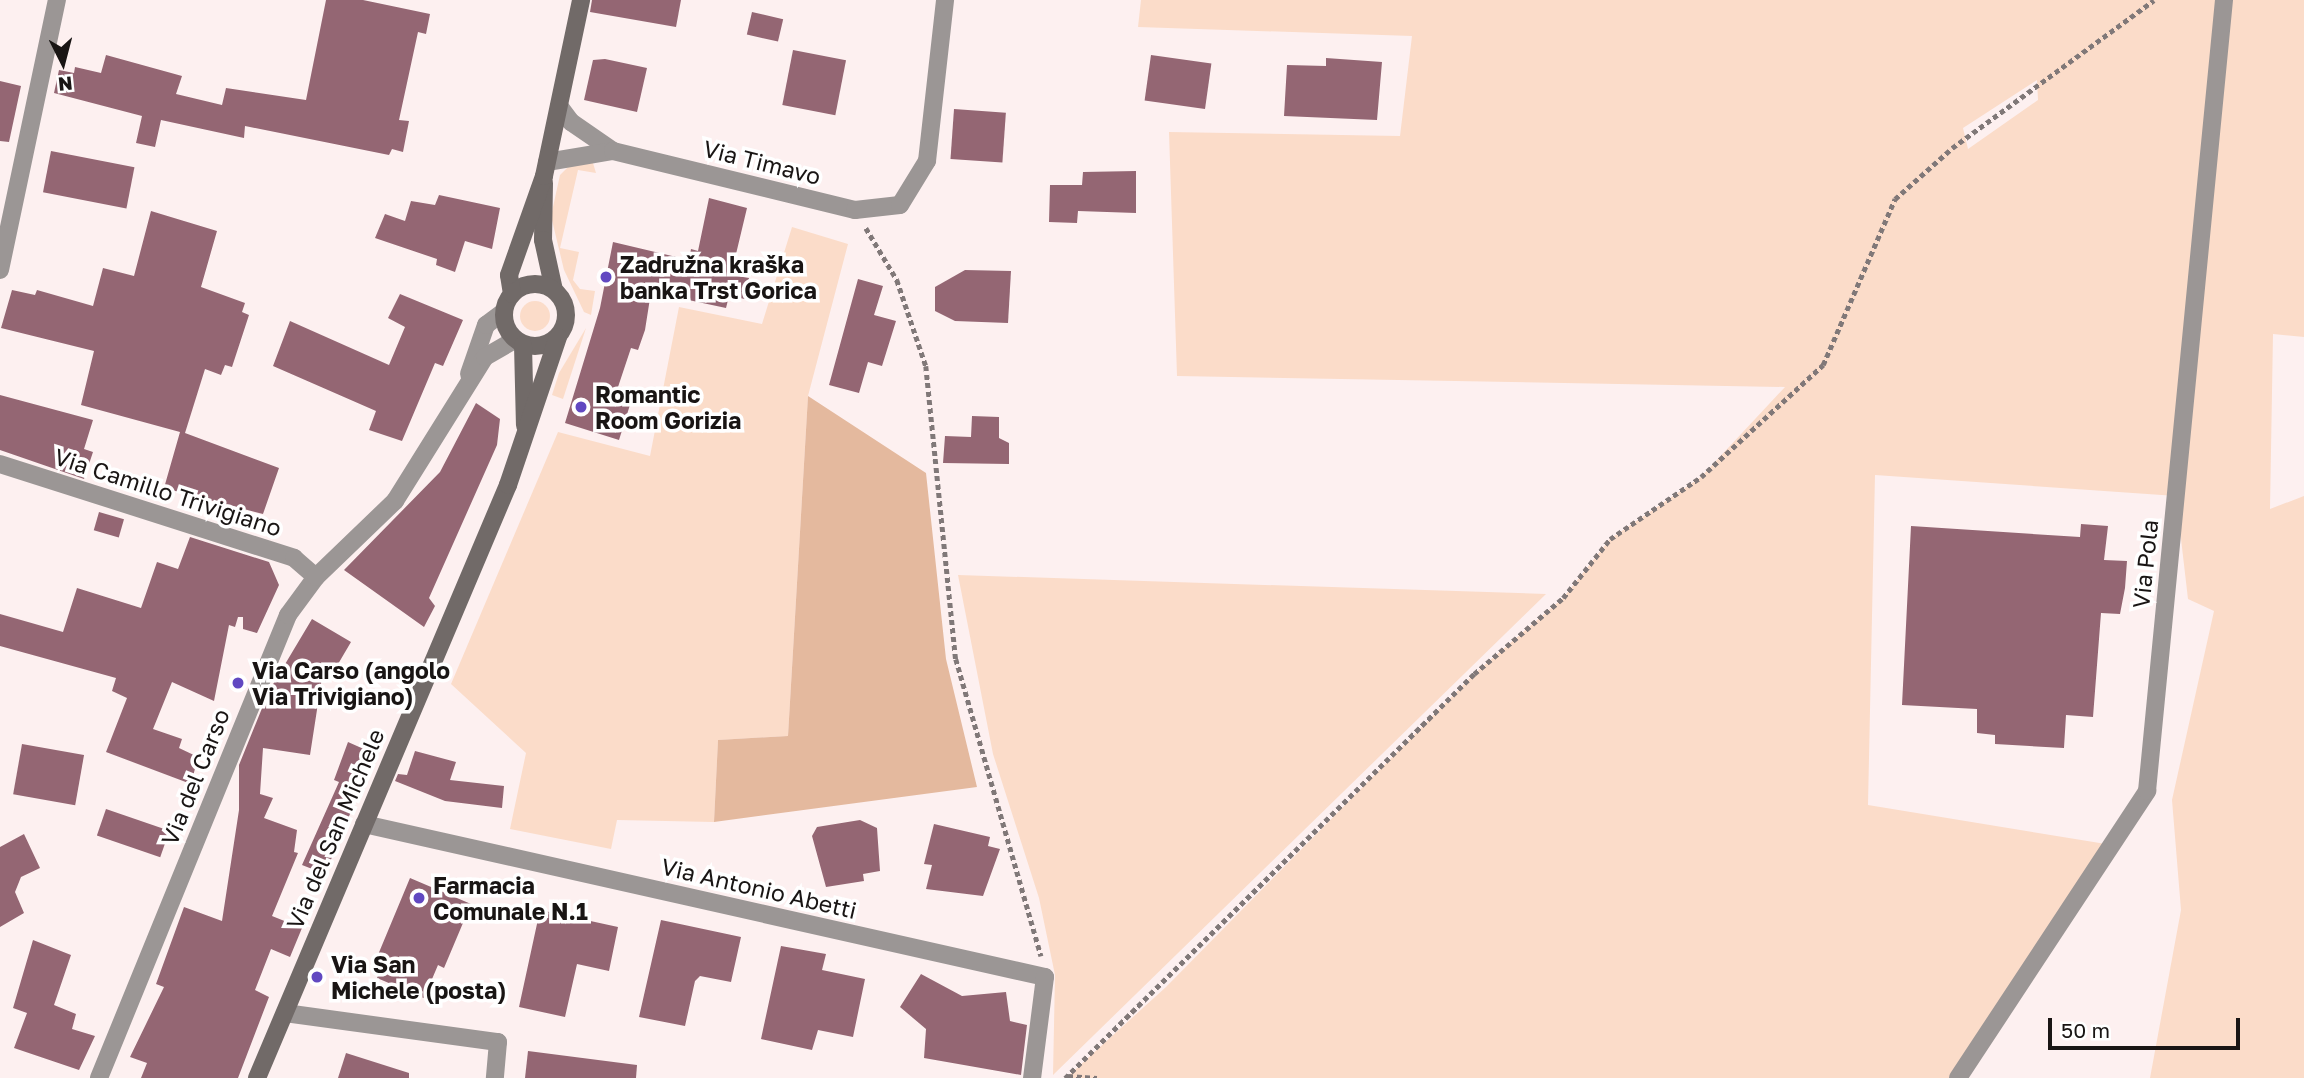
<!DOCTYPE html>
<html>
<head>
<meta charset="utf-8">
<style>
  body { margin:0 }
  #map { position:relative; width:2304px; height:1078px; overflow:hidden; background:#fdf0f0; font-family:"Golos Text",sans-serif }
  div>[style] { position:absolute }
  .green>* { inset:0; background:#fbdcc9 }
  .round { border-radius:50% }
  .forest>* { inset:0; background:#e4b99e }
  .building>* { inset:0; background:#946673; transform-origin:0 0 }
  .path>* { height:4.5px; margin-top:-2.25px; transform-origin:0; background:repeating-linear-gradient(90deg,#807878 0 5px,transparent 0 8.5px) }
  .street>* { height:18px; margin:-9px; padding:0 9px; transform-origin:9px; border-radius:9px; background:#9b9695 }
  .secondary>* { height:18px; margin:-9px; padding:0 9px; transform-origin:9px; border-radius:9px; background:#716a68 }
  .secondary>.ring { margin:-9px; padding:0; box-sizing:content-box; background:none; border:18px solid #716a68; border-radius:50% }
  .dots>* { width:19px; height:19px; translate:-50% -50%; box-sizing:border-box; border:4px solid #fff; border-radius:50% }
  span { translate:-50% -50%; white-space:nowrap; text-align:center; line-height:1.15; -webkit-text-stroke:7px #fff; paint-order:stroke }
  .street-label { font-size:23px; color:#191514 }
  .poi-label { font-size:23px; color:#191514; font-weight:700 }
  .left { translate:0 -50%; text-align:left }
  .north { position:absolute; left:28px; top:28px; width:70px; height:70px; -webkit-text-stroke:5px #fff; paint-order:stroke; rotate:174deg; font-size:19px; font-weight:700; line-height:28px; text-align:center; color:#191514 }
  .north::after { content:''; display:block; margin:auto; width:24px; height:32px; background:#191514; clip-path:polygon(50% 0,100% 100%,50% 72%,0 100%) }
  .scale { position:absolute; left:2048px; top:1018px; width:192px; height:32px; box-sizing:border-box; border:4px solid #191514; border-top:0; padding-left:9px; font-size:21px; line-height:24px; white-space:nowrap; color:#191514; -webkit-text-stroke:5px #fff; paint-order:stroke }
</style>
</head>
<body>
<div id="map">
  <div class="green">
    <div style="clip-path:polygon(evenodd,1141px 0,2304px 0,2304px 337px,2273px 334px,2270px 509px,2304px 496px,2304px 1078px,2150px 1078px,2181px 910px,2172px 800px,2214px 611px,2188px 599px,2176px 496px,1875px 475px,1868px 805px,2112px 845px,1958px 1078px,1066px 1078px,1166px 987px,1474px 674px,1563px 598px,1610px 539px,1701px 477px,1785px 387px,1177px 376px,1169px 132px,1400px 136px,1412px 36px,1138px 27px,1141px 0,2037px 80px,2038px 100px,1968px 149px,1963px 128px,2037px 80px)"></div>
    <div style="clip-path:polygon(593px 163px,596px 173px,578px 170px,560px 248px,579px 252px,573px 280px,580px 289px,595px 291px,591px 315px,584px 312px,564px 270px,551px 216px,560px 175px,571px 164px)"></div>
    <div style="clip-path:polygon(792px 227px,848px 244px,808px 396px,788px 736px,718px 740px,714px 822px,617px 820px,611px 849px,510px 829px,526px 753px,451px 684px,558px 432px,650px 456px,679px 307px,762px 324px)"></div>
    <div class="round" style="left:520px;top:301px;width:30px;height:30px"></div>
    <div style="clip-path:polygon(586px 328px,563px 399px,552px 395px,559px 373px)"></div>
    <div style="clip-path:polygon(958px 575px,1546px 594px,1053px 1075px,1055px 975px,1039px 898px,993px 754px)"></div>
  </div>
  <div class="forest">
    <div style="clip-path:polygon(808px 396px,926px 473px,946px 659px,977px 787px,714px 822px,718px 740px,788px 736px)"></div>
  </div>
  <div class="building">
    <div style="clip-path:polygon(326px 0,363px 0,430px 14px,426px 34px,418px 32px,399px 120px,409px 121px,403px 152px,392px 149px,389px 155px,245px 126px,244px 138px,161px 120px,155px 147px,136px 143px,142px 116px,54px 93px,59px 70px,74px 73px,75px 67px,101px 73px,106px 55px,182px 76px,176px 94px,222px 105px,226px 88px,306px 100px)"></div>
    <div style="clip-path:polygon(592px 0,681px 0,676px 27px,590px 12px)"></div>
    <div style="left:752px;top:12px;width:32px;height:23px;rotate:13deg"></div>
    <div style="left:793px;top:50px;width:54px;height:56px;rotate:11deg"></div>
    <div style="left:1151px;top:55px;width:61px;height:46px;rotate:8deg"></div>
    <div style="clip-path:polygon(1326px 58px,1382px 62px,1377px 120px,1284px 116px,1287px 65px,1326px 66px)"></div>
    <div style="clip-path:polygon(605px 59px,647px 68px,637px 112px,584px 100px,593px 60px)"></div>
    <div style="clip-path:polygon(0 81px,21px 86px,9px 142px,0 141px)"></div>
    <div style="left:954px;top:109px;width:52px;height:50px;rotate:4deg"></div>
    <div style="left:51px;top:151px;width:85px;height:42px;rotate:11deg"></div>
    <div style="clip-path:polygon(1136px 171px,1136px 213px,1078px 211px,1077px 223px,1049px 222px,1050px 185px,1082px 185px,1083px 172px)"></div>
    <div style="clip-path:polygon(439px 195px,500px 208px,492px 249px,465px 241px,455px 272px,436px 265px,437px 259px,375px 238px,385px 214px,405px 221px,411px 201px,435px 205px)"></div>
    <div style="clip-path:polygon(709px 198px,747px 208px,731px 275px,749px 278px,745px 299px,729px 296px,726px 308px,651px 292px,645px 330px,638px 350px,631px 348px,618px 387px,634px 392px,619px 440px,565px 423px,600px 308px,613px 242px,689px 260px,691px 249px,698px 251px)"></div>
    <div style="clip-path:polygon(151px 211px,217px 231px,201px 287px,245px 303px,242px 312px,249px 315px,232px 367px,225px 365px,221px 375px,205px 369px,185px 433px,279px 468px,263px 514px,164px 488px,180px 432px,81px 405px,94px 351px,1px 328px,12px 290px,35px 295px,37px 290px,93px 306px,103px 268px,134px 276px)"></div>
    <div style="clip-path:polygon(965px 270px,1011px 271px,1008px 323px,955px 321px,935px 311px,935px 287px)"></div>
    <div style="clip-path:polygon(858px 279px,883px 286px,874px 315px,896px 321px,882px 366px,868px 362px,859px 393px,829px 385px)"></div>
    <div style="clip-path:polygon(400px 294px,463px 320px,443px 366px,435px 363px,402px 441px,369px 430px,376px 411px,273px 366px,290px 321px,389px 365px,405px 327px,388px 318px)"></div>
    <div style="clip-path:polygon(0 395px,93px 420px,84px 449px,93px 452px,84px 479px,0 450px)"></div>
    <div style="clip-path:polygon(476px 403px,500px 419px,497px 445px,429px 598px,435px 606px,424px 627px,344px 570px,440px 472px)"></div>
    <div style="clip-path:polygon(972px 416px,999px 417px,999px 438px,1009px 443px,1009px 464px,943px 463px,945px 436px,971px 437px)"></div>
    <div style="left:99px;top:512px;width:26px;height:19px;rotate:16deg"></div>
    <div style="clip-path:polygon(2081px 524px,2108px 526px,2104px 560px,2127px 561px,2125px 588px,2120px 614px,2101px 613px,2093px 717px,2066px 715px,2064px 748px,1995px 744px,1995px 735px,1977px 733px,1977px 709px,1902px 705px,1911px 526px,2080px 537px)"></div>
    <div style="clip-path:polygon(190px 537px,269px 562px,279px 585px,257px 633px,243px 629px,243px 617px,238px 617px,235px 627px,229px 625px,214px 701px,172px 682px,153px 729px,182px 739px,179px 748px,198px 757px,191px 784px,106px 752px,127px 698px,112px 691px,116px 678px,0 646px,0 614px,63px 632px,77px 588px,141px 608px,157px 562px,178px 569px)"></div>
    <div style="clip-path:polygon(312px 619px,351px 642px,331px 676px,323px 671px,310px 755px,263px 748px,260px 794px,273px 798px,264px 818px,297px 830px,294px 852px,298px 853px,272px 916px,302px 928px,290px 957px,271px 949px,255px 990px,269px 997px,238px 1078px,141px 1078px,147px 1063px,130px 1057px,164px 987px,156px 984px,184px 907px,222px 921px,239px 810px,239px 765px,269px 691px)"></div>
    <div style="clip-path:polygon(348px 742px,375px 754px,325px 874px,302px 865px,339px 782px,334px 780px)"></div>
    <div style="left:22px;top:744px;width:63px;height:51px;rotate:10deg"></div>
    <div style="clip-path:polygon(415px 751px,456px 762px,450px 780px,504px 786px,502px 808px,445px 801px,395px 781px,398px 774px,407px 775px)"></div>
    <div style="left:106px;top:809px;width:67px;height:28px;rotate:19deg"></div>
    <div style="clip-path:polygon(860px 820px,877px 828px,880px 871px,863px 874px,864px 881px,826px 887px,812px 836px,817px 827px)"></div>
    <div style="clip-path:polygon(934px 824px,990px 837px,988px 846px,1000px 849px,983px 896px,926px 889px,932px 865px,924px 864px)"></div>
    <div style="clip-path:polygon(24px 834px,40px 868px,21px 877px,15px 892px,24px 913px,0 927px,0 847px)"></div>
    <div style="clip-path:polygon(410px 878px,471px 904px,444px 968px,438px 965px,424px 998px,377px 978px,382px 965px,375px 962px)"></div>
    <div style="clip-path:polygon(540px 910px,618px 927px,609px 971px,577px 964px,565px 1017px,519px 1007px)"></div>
    <div style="clip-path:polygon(661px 920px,741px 937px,731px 982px,700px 976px,695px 981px,685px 1026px,639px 1017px)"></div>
    <div style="clip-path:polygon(33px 940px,71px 955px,54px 1005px,76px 1014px,72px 1029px,95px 1036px,79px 1070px,14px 1048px,27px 1013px,13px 1008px)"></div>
    <div style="clip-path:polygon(781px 946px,826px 954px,822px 970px,865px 979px,853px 1037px,818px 1030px,812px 1050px,761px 1039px)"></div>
    <div style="clip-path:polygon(921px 974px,962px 996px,1006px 992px,1010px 1021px,1027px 1025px,1021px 1075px,924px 1058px,926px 1029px,900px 1007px)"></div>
    <div style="clip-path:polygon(528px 1051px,637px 1065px,636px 1078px,525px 1078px)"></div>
    <div style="clip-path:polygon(346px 1053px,409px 1073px,409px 1078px,338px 1078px)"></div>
  </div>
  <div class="path">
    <div style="left:866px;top:228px;width:61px;rotate:59.2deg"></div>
    <div style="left:897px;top:280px;width:91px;rotate:71.4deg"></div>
    <div style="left:926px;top:366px;width:295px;rotate:84.2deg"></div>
    <div style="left:956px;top:659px;width:309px;rotate:74deg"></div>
    <div style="left:1068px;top:1076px;width:29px;rotate:4deg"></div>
    <div style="left:1065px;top:1078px;width:575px;rotate:-44.65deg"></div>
    <div style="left:1474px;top:674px;width:117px;rotate:-40.5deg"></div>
    <div style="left:1563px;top:598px;width:75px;rotate:-51.5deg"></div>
    <div style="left:1610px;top:539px;width:110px;rotate:-34.3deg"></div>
    <div style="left:1701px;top:477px;width:166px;rotate:-42.6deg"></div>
    <div style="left:1823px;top:365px;width:181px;rotate:-66.6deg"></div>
    <div style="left:1895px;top:199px;width:76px;rotate:-41.8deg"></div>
    <div style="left:1952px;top:148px;width:250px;rotate:-36.2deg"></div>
  </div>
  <div class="street">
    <div style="left:559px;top:106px;width:20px;rotate:53deg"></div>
    <div style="left:571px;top:122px;width:51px;rotate:34.6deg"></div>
    <div style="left:547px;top:162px;width:67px;rotate:-9.5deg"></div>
    <div style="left:613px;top:151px;width:249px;rotate:13.7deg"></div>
    <div style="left:855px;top:210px;width:45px;rotate:-6.3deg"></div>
    <div style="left:900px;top:205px;width:52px;rotate:-58.5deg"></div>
    <div style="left:927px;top:161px;width:162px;rotate:-83.6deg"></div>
    <div style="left:0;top:270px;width:276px;rotate:-78.1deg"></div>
    <div style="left:469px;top:374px;width:52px;rotate:-70.9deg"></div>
    <div style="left:486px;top:325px;width:21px;rotate:-37deg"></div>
    <div style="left:0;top:464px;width:309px;rotate:17.7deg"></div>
    <div style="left:294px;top:558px;width:29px;rotate:41deg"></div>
    <div style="left:364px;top:824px;width:698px;rotate:12.66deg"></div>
    <div style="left:1045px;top:977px;width:102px;rotate:97.3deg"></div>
    <div style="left:285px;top:1013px;width:215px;rotate:7.8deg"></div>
    <div style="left:498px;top:1042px;width:36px;rotate:95deg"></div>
    <div style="left:99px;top:1078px;width:500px;rotate:-67.79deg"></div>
    <div style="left:288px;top:615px;width:47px;rotate:-53.6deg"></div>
    <div style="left:316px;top:577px;width:110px;rotate:-43.9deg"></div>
    <div style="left:395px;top:501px;width:170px;rotate:-58deg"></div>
    <div style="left:485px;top:357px;width:34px;rotate:-30deg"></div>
    <div style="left:1958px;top:1078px;width:344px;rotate:-56.6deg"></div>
    <div style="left:2147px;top:791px;width:795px;rotate:-84.44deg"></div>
  </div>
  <div class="secondary">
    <div style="left:544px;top:183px;width:57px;rotate:91deg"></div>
    <div style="left:543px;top:240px;width:51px;rotate:77.6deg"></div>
    <div class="ring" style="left:504px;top:284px;width:44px;height:44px"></div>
    <div style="left:512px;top:294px;width:19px;rotate:-99deg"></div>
    <div style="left:509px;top:275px;width:105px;rotate:-70.5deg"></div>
    <div style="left:544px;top:176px;width:180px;rotate:-78.1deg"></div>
    <div style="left:523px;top:345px;width:80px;rotate:88.6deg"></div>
    <div style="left:257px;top:1078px;width:644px;rotate:-67.06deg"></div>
    <div style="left:508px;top:485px;width:156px;rotate:-71.3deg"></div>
  </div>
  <div class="dots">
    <div style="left:606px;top:277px;background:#6148c1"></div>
    <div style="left:581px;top:407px;background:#6148c1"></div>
    <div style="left:238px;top:683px;background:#6148c1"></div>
    <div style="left:419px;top:898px;background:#6148c1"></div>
    <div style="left:317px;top:977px;background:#6148c1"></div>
  </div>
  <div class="street-label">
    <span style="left:762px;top:162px;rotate:14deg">Via Timavo</span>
    <span style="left:168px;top:492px;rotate:18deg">Via Camillo Trivigiano</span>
    <span style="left:2145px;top:564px;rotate:-84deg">Via Pola</span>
    <span style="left:195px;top:777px;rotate:-68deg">Via del Carso</span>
    <span style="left:335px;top:829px;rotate:-67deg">Via del San Michele</span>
    <span style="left:759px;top:888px;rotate:13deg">Via Antonio Abetti</span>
  </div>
  <div class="poi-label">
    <span class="left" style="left:620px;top:277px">Zadružna kraška<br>banka Trst Gorica</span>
    <span class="left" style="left:595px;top:407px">Romantic<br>Room Gorizia</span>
    <span class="left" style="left:252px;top:683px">Via Carso (angolo<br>Via Trivigiano)</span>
    <span class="left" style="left:433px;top:898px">Farmacia<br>Comunale N.1</span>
    <span class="left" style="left:331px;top:977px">Via San<br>Michele (posta)</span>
  </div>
  <div class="north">N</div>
  <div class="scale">50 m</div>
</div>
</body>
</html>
